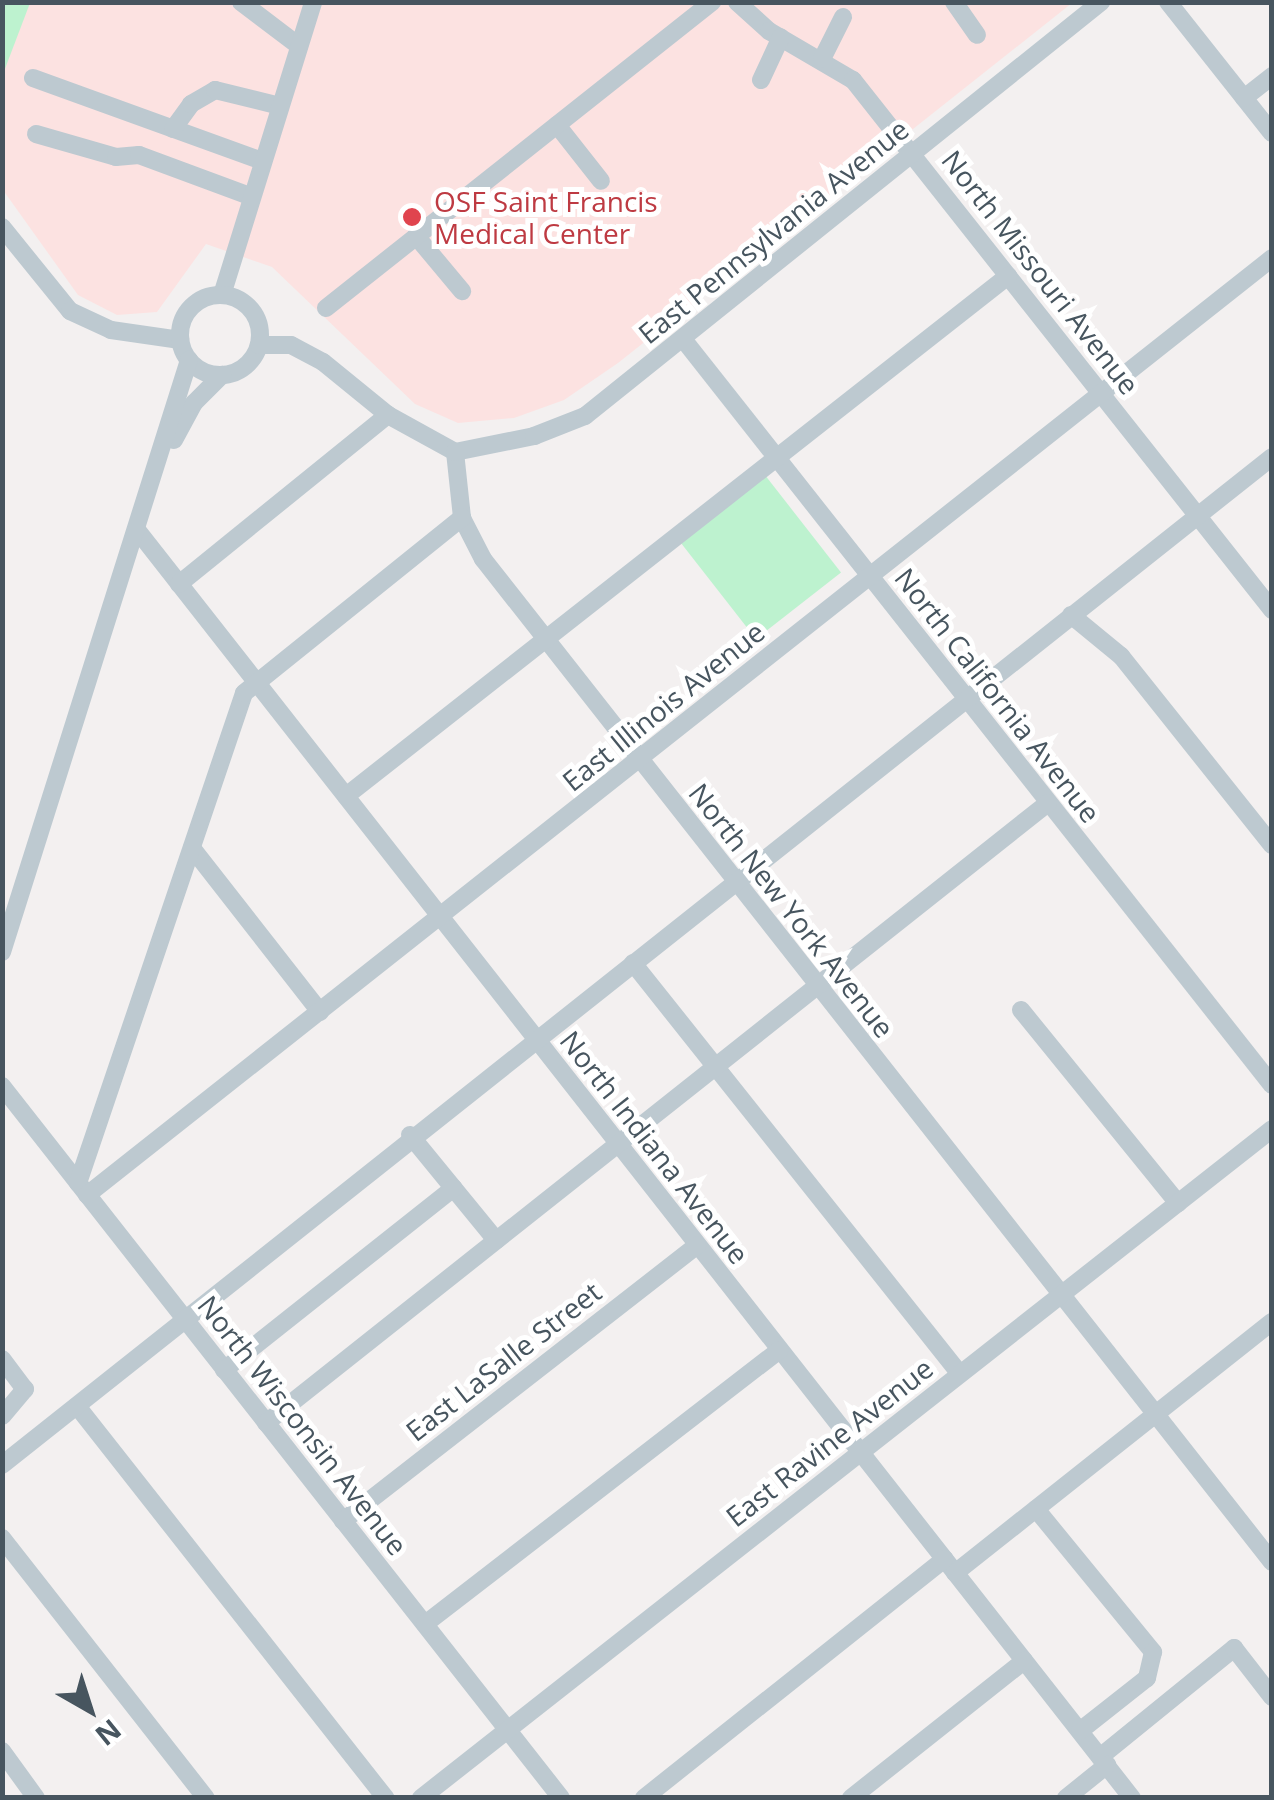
<!DOCTYPE html>
<html>
<head>
<meta charset="utf-8">
<style>
  body { margin:0 }
  #map { position:relative; width:1274px; height:1800px; overflow:hidden; background:#f3f0f0; font-family:"Open Sans",sans-serif }
  div>[style] { position:absolute }
  .medical>* { inset:0; background:#fce2e1 }
  .green>* { inset:0; background:#bdf2cf; transform-origin:0 0 }
  .minor>* { height:18px; margin:-9px; padding:0 9px; transform-origin:9px; border-radius:9px; background:#bdc9d0 }
  .minor>.ring { margin:-9px; padding:0; box-sizing:content-box; background:none; border:18px solid #bdc9d0; border-radius:50% }
  .dots>* { width:28px; height:28px; translate:-50% -50%; box-sizing:border-box; border:5px solid #fff; border-radius:50% }
  span { translate:-50% -50%; white-space:nowrap; text-align:center; line-height:1.15; -webkit-text-stroke:10px #fff; paint-order:stroke }
  .health-label { font-size:28px; color:#be3a42 }
  .left { translate:0 -50%; text-align:left }
  .street-label { font-size:28px; color:#47555f }
  .frame { position:absolute; inset:0; border:5px solid #47555f; pointer-events:none }
  .north { position:absolute; left:40px; top:1660px; width:100px; height:100px; -webkit-text-stroke:8px #fff; paint-order:stroke; rotate:141deg; font-size:28px; font-weight:700; line-height:40px; text-align:center; color:#47555f }
  .north::after { content:''; display:block; margin:auto; width:35px; height:45px; background:#47555f; clip-path:polygon(50% 0,100% 100%,50% 72%,0 100%) }
</style>
</head>
<body>
<div id="map">
  <div class="medical">
    <div style="clip-path:polygon(2px 3px,1072px 3px,618px 363px,564px 400px,514px 418px,458px 423px,415px 404px,272px 267px,206px 244px,157px 312px,117px 315px,78px 295px,3px 190px)"></div>
  </div>
  <div class="green">
    <div style="clip-path:polygon(3px 2px,30px 3px,3px 74px,2px 3px)"></div>
    <div style="left:761px;top:470px;width:130px;height:108px;rotate:52deg"></div>
  </div>
  <div class="minor">
    <div style="left:241px;top:2px;width:73px;rotate:37.2deg"></div>
    <div style="left:737px;top:2px;width:43px;rotate:42.2deg"></div>
    <div style="left:769px;top:31px;width:97px;rotate:30.3deg"></div>
    <div style="left:853px;top:80px;width:676px;rotate:51.67deg"></div>
    <div style="left:954px;top:2px;width:40px;rotate:55.1deg"></div>
    <div style="left:1168px;top:2px;width:167px;rotate:51.6deg"></div>
    <div style="left:822px;top:59px;width:47px;rotate:-63.4deg"></div>
    <div style="left:33px;top:78px;width:244px;rotate:19.9deg"></div>
    <div style="left:761px;top:80px;width:47px;rotate:-65.1deg"></div>
    <div style="left:1244px;top:98px;width:36px;rotate:-38deg"></div>
    <div style="left:557px;top:125px;width:71px;rotate:51.8deg"></div>
    <div style="left:173px;top:129px;width:31px;rotate:-54deg"></div>
    <div style="left:191px;top:104px;width:28px;rotate:-30deg"></div>
    <div style="left:215px;top:90px;width:67px;rotate:13.8deg"></div>
    <div style="left:36px;top:134px;width:83px;rotate:16deg"></div>
    <div style="left:116px;top:157px;width:23px;rotate:-5deg"></div>
    <div style="left:139px;top:155px;width:118px;rotate:20.3deg"></div>
    <div style="left:2px;top:227px;width:108px;rotate:51deg"></div>
    <div style="left:70px;top:311px;width:45px;rotate:24.9deg"></div>
    <div style="left:111px;top:330px;width:70px;rotate:8.2deg"></div>
    <div style="left:416px;top:236px;width:72px;rotate:50.1deg"></div>
    <div style="left:222px;top:295px;width:307px;rotate:-72.7deg"></div>
    <div class="ring" style="left:180px;top:295px;width:62px;height:62px"></div>
    <div style="left:326px;top:308px;width:493px;rotate:-38.4deg"></div>
    <div style="left:683px;top:339px;width:950px;rotate:51.71deg"></div>
    <div style="left:259px;top:345px;width:32px"></div>
    <div style="left:291px;top:345px;width:36px;rotate:28deg"></div>
    <div style="left:323px;top:362px;width:84px;rotate:39.2deg"></div>
    <div style="left:388px;top:415px;width:77px;rotate:28.9deg"></div>
    <div style="left:174px;top:440px;width:42px;rotate:-61.6deg"></div>
    <div style="left:194px;top:403px;width:40px;rotate:-45deg"></div>
    <div style="left:455px;top:452px;width:66px;rotate:83.9deg"></div>
    <div style="left:462px;top:518px;width:46px;rotate:62.9deg"></div>
    <div style="left:483px;top:559px;width:1276px;rotate:51.81deg"></div>
    <div style="left:455px;top:452px;width:81px;rotate:-11.4deg"></div>
    <div style="left:534px;top:436px;width:55px;rotate:-21.4deg"></div>
    <div style="left:585px;top:416px;width:662px;rotate:-38.74deg"></div>
    <div style="left:137px;top:530px;width:1612px;rotate:51.88deg"></div>
    <div style="left:179px;top:584px;width:269px;rotate:-39deg"></div>
    <div style="left:1071px;top:615px;width:65px;rotate:39.4deg"></div>
    <div style="left:1121px;top:656px;width:242px;rotate:51.4deg"></div>
    <div style="left:346px;top:796px;width:842px;rotate:-38.15deg"></div>
    <div style="left:192px;top:848px;width:208px;rotate:52deg"></div>
    <div style="left:2px;top:952px;width:621px;rotate:-72.47deg"></div>
    <div style="left:633px;top:963px;width:525px;rotate:51.49deg"></div>
    <div style="left:1021px;top:1010px;width:249px;rotate:50.9deg"></div>
    <div style="left:2px;top:1086px;width:905px;rotate:51.86deg"></div>
    <div style="left:410px;top:1135px;width:136px;rotate:50.7deg"></div>
    <div style="left:78px;top:1183px;width:517px;rotate:-71.28deg"></div>
    <div style="left:244px;top:693px;width:280px;rotate:-38.8deg"></div>
    <div style="left:87px;top:1195px;width:1511px;rotate:-38.33deg"></div>
    <div style="left:2px;top:1359px;width:38px;rotate:53deg"></div>
    <div style="left:25px;top:1389px;width:35px;rotate:130deg"></div>
    <div style="left:224px;top:1370px;width:293px;rotate:-38.4deg"></div>
    <div style="left:77px;top:1406px;width:499px;rotate:51.8deg"></div>
    <div style="left:266px;top:1423px;width:998px;rotate:-38.41deg"></div>
    <div style="left:2px;top:1465px;width:1621px;rotate:-38.44deg"></div>
    <div style="left:1036px;top:1509px;width:185px;rotate:50.7deg"></div>
    <div style="left:1153px;top:1652px;width:27px;rotate:103deg"></div>
    <div style="left:1147px;top:1678px;width:85px;rotate:141.7deg"></div>
    <div style="left:343px;top:1521px;width:449px;rotate:-37.9deg"></div>
    <div style="left:2px;top:1538px;width:330px;rotate:51.9deg"></div>
    <div style="left:955px;top:1573px;width:404px;rotate:-38.4deg"></div>
    <div style="left:425px;top:1624px;width:448px;rotate:-37.7deg"></div>
    <div style="left:2px;top:1751px;width:58px;rotate:54.1deg"></div>
    <div style="left:1100px;top:1757px;width:173px;rotate:-39.1deg"></div>
    <div style="left:1234px;top:1648px;width:62px;rotate:52.2deg"></div>
    <div style="left:421px;top:1798px;width:1082px;rotate:-38.17deg"></div>
    <div style="left:644px;top:1798px;width:384px;rotate:-38.5deg"></div>
    <div style="left:851px;top:1798px;width:221px;rotate:-38.4deg"></div>
    <div style="left:1066px;top:1798px;width:53px;rotate:-38.8deg"></div>
  </div>
  <div class="dots">
    <div style="left:412px;top:217px;background:#e0444e"></div>
  </div>
  <div class="health-label">
    <span class="left" style="left:434px;top:217px">OSF Saint Francis<br>Medical Center</span>
  </div>
  <div class="street-label">
    <span style="left:773px;top:231px;rotate:-39deg">East Pennsylvania Avenue</span>
    <span style="left:1041px;top:272px;rotate:52deg">North Missouri Avenue</span>
    <span style="left:998px;top:695px;rotate:52deg">North California Avenue</span>
    <span style="left:663px;top:706px;rotate:-39deg">East Illinois Avenue</span>
    <span style="left:792px;top:910px;rotate:52deg">North New York Avenue</span>
    <span style="left:655px;top:1147px;rotate:52deg">North Indiana Avenue</span>
    <span style="left:503px;top:1361px;rotate:-38deg">East LaSalle Street</span>
    <span style="left:303px;top:1425px;rotate:52deg">North Wisconsin Avenue</span>
    <span style="left:829px;top:1442px;rotate:-38deg">East Ravine Avenue</span>
  </div>
  <div class="frame"></div>
  <div class="north">N</div>
</div>
</body>
</html>
